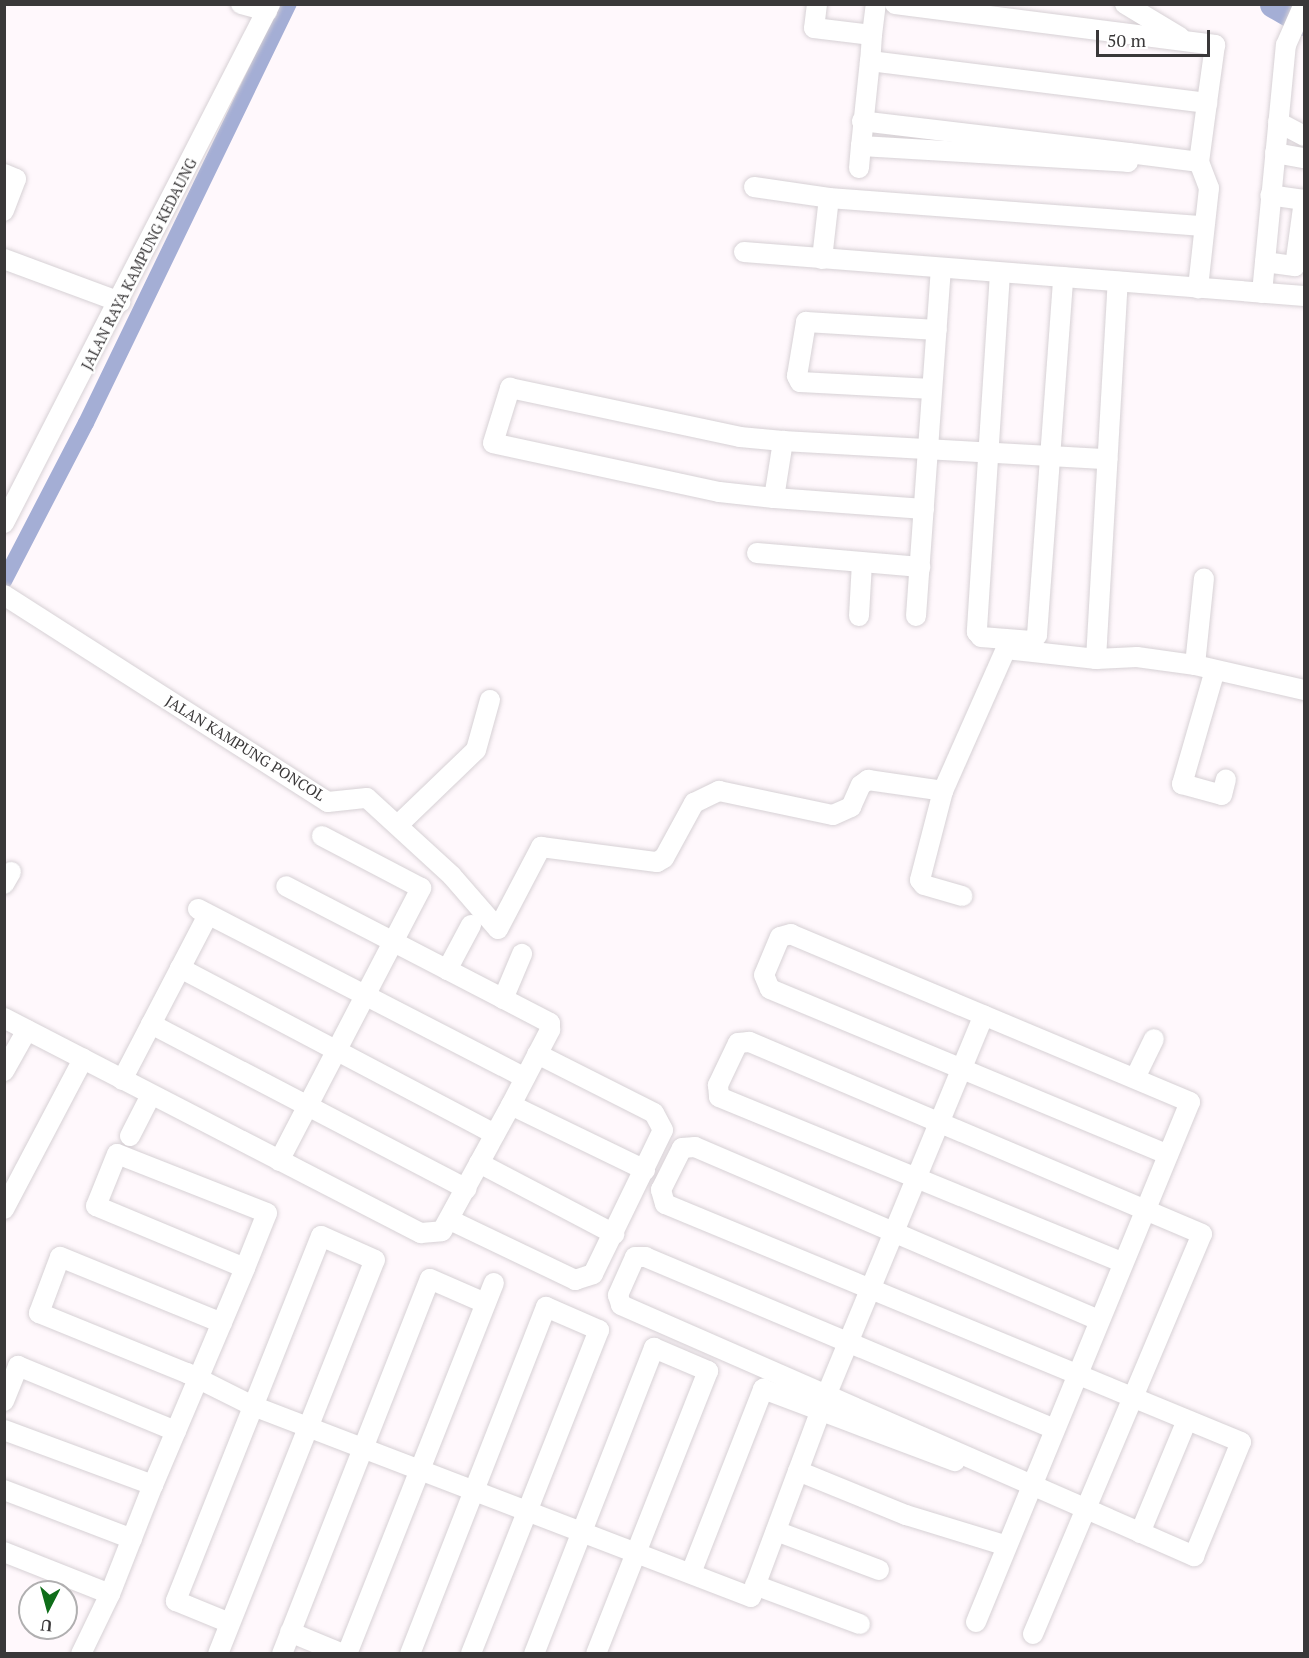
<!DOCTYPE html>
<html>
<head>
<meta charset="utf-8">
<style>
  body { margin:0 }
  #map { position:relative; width:1309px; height:1658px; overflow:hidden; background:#fff8fc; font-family:"PT Serif",serif }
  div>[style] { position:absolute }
  .canal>* { height:16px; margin:-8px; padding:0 8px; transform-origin:8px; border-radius:8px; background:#a4aed5 }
  .river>* { height:27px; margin:-13.5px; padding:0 13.5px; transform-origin:13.5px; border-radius:13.5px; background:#a4aed5 }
  .roads { filter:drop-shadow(0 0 2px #d7d1d5) drop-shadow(0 0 2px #d7d1d5) }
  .minor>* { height:20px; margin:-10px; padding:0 10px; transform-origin:10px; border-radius:10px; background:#fff }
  span { translate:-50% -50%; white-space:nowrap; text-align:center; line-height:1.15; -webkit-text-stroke:4.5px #fff; paint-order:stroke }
  .street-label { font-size:15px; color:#3a3839 }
  .frame { position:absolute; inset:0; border:6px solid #3a3839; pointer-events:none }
  .north { position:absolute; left:18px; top:1580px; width:60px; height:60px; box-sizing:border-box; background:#fff; border:2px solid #b0afb0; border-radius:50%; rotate:186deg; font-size:16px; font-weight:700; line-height:24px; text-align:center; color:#3a3839 }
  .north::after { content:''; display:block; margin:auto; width:21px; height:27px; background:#0f6d19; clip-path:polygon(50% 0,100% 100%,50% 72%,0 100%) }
  .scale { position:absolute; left:1096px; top:30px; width:114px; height:27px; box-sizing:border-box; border:3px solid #3a3839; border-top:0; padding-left:8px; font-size:18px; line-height:21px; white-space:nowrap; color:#3a3839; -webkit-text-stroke:4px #fff; paint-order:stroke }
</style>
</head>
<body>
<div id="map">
  <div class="canal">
    <div style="left:4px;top:581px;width:178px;rotate:-62.6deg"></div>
    <div style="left:86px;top:423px;width:466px;rotate:-64.2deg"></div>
  </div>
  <div class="river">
    <div style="left:1273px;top:4px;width:36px;rotate:30deg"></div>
  </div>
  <div class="roads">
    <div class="minor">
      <div style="left:241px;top:4px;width:27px;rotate:15deg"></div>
      <div style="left:817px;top:4px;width:24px;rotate:97deg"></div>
      <div style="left:814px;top:28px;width:58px;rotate:6.9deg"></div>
      <div style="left:872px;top:35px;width:26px;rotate:94deg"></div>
      <div style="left:895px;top:4px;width:323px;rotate:7.3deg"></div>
      <div style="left:1215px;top:45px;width:59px;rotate:97.9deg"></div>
      <div style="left:1125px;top:4px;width:64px;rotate:31deg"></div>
      <div style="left:872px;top:35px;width:31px;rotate:-83deg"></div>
      <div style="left:1278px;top:122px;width:30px;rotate:28deg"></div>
      <div style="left:861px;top:146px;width:85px;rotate:-84deg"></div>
      <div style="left:870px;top:61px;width:340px;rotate:7.1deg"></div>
      <div style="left:1207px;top:103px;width:60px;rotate:97.7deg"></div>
      <div style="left:1199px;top:162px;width:28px;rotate:69deg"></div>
      <div style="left:1209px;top:188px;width:101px;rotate:96.3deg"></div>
      <div style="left:1129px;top:153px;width:71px;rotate:7.3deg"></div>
      <div style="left:1275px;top:153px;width:29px;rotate:10deg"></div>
      <div style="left:859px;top:168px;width:22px;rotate:-85deg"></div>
      <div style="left:861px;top:146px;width:267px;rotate:3.4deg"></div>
      <div style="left:1128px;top:162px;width:9px;rotate:-84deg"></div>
      <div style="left:1129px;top:153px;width:269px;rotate:-173.2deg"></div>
      <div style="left:4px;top:174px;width:13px;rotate:23deg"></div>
      <div style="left:16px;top:179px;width:34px;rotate:111deg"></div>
      <div style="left:754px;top:187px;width:76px;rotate:8.3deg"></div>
      <div style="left:829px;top:198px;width:375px;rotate:4.3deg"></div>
      <div style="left:744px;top:252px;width:562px;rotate:4.49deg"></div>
      <div style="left:4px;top:259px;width:124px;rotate:20.3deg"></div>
      <div style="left:822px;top:259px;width:61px;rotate:-83.5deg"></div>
      <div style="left:1265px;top:262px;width:30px;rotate:8deg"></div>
      <div style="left:1295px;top:266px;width:67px;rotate:-82.2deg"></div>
      <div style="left:1304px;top:200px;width:34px;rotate:-172deg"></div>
      <div style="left:1000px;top:273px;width:360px;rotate:93.7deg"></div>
      <div style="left:977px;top:632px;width:6px;rotate:51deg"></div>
      <div style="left:981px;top:637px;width:51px;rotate:4.5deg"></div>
      <div style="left:1032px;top:641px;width:8px;rotate:-50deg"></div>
      <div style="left:1037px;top:635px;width:359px;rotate:-85.8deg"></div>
      <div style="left:1262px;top:293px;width:249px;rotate:-84.5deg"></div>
      <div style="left:1286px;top:45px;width:45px;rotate:-66.3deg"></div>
      <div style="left:932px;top:389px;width:132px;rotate:-177deg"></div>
      <div style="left:800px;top:382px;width:7px;rotate:-117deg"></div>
      <div style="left:797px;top:376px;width:55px;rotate:-80.5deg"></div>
      <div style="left:806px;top:322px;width:131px;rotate:3.5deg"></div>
      <div style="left:774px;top:498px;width:55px;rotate:-173.8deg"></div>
      <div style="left:719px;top:492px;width:231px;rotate:-167.8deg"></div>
      <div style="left:493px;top:443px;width:58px;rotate:-72.8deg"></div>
      <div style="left:510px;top:388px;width:235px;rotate:12deg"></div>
      <div style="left:740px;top:437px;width:43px;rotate:5.3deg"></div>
      <div style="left:924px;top:509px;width:150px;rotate:-175.8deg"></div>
      <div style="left:774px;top:498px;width:58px;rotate:-81deg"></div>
      <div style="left:783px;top:441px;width:325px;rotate:3.2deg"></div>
      <div style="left:4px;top:523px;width:583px;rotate:-62.86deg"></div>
      <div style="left:757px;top:553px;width:164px;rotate:4.9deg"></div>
      <div style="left:4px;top:595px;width:384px;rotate:32.6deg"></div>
      <div style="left:328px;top:802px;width:39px;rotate:-6deg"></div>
      <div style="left:367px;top:798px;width:115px;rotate:42.5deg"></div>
      <div style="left:452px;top:876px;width:70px;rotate:49deg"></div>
      <div style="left:498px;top:929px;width:93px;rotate:-62.3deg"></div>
      <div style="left:541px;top:847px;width:117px;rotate:7.4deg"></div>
      <div style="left:657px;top:862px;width:8px;rotate:-30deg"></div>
      <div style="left:664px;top:858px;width:63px;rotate:-61.4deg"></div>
      <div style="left:694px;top:803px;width:28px;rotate:-26deg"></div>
      <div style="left:719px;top:791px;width:116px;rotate:11.9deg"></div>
      <div style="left:833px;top:815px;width:20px;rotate:-24deg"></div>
      <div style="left:851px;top:807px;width:24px;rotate:-66deg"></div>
      <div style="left:861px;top:785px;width:9px;rotate:-36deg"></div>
      <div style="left:868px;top:780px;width:76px;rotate:8.3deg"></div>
      <div style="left:943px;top:791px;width:155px;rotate:-66.1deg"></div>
      <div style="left:1006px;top:649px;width:91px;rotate:6.3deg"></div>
      <div style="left:1096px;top:659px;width:41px;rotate:-2.8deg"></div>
      <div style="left:1137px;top:657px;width:59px;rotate:7.9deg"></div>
      <div style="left:1195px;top:665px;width:112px;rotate:12.9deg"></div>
      <div style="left:859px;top:616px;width:53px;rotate:-86.8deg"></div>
      <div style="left:916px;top:616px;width:349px;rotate:-85.9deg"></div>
      <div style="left:1096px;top:659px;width:378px;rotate:-86.7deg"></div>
      <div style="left:1195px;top:665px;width:87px;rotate:-84.1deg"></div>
      <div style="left:1215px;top:670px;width:119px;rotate:106.1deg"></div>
      <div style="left:1182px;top:784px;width:41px;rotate:15.4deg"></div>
      <div style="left:1222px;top:795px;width:16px;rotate:-76deg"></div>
      <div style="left:943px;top:791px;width:92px;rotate:104.5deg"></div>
      <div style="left:920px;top:880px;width:6px;rotate:51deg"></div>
      <div style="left:924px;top:885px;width:40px;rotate:16deg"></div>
      <div style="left:398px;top:825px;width:108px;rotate:-43.9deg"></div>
      <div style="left:476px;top:750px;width:52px;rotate:-74.4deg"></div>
      <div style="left:4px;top:884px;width:14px;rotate:-60deg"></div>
      <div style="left:198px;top:909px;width:368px;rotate:27.3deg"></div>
      <div style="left:180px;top:968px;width:356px;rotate:27.8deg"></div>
      <div style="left:447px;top:970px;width:51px;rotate:-61.9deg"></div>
      <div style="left:503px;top:999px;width:49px;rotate:-67.1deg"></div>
      <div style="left:4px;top:1018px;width:469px;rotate:27.3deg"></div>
      <div style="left:421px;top:1233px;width:21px;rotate:-5deg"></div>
      <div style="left:442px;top:1231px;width:144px;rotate:-61.3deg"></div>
      <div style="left:511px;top:1105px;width:85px;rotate:-62.5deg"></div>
      <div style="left:550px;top:1030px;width:7px;rotate:-90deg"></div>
      <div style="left:550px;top:1023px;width:297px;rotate:-152.6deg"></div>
      <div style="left:151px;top:1024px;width:356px;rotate:27.6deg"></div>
      <div style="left:4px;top:1071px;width:47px;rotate:-60.7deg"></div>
      <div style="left:1136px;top:1076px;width:41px;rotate:-64.1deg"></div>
      <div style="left:122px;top:1080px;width:186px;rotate:-62.5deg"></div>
      <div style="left:511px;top:1105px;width:149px;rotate:25.9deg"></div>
      <div style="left:130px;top:1136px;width:46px;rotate:-62.9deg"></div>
      <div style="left:279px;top:1161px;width:308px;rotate:-62.5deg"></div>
      <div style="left:421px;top:888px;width:112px;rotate:-152.3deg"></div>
      <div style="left:479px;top:1163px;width:153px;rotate:27.7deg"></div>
      <div style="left:4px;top:1209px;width:170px;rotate:-62.2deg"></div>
      <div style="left:450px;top:1220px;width:139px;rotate:25.6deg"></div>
      <div style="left:575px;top:1280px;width:19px;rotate:-18deg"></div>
      <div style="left:593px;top:1274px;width:160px;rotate:-64.1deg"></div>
      <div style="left:663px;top:1130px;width:19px;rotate:-118deg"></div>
      <div style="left:654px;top:1113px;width:131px;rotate:-153.2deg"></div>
      <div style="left:222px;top:1323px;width:175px;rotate:-157.8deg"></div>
      <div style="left:60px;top:1257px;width:60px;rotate:110.6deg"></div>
      <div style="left:39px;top:1313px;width:160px;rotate:22.1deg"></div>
      <div style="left:187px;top:1373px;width:74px;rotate:26.6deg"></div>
      <div style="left:253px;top:1406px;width:533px;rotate:20.98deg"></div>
      <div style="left:751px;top:1597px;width:215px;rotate:-69.5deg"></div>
      <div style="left:826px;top:1396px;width:412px;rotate:-67.5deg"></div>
      <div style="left:4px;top:1401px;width:38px;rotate:-68deg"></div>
      <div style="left:18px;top:1366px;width:171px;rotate:22.4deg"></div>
      <div style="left:1052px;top:1428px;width:441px;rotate:-157.2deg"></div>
      <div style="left:646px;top:1257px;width:11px;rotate:180deg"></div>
      <div style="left:635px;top:1257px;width:42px;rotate:114.1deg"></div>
      <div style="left:618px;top:1295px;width:10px;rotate:73deg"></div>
      <div style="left:621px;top:1305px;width:626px;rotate:23.66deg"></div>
      <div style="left:1194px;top:1556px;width:123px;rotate:-67.6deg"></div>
      <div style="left:1241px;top:1442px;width:623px;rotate:-157.55deg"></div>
      <div style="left:665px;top:1204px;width:15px;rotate:-106deg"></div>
      <div style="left:661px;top:1190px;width:47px;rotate:-63.4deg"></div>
      <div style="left:682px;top:1148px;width:13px;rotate:-4deg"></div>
      <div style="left:695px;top:1147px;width:439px;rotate:23.2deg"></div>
      <div style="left:4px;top:1430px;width:159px;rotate:20.3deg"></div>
      <div style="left:798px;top:1471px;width:117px;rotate:22.2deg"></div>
      <div style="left:906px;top:1515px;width:102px;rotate:17deg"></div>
      <div style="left:4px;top:1490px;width:137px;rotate:20.9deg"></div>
      <div style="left:776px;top:1531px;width:110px;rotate:20.7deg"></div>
      <div style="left:1140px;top:1533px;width:122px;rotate:-67.4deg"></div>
      <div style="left:4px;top:1552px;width:114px;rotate:21.6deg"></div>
      <div style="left:691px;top:1573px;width:198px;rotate:-68.6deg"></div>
      <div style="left:763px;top:1389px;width:205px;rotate:20.6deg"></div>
      <div style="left:755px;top:1585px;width:112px;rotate:20.4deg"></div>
      <div style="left:976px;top:1622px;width:562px;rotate:-67.63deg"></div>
      <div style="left:1190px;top:1102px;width:433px;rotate:-157.2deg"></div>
      <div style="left:791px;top:934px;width:11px;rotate:165deg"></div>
      <div style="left:780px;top:937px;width:41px;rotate:112.8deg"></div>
      <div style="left:764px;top:975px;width:15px;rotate:67deg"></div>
      <div style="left:770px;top:989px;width:431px;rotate:22.6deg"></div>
      <div style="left:290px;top:1632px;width:57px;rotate:22.5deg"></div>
      <div style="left:1033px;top:1634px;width:434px;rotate:-67.1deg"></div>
      <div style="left:1202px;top:1234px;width:492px;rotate:-157deg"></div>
      <div style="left:749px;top:1042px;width:11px;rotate:175deg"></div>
      <div style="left:738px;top:1043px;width:47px;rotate:115.5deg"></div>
      <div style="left:718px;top:1085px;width:12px;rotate:85deg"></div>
      <div style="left:719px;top:1097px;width:435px;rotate:22.3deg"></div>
      <div style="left:81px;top:1654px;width:67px;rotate:-64.2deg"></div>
      <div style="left:110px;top:1594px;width:117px;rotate:-68.5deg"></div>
      <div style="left:153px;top:1485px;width:236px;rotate:-67deg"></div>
      <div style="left:245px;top:1268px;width:59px;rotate:-68.2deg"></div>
      <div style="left:267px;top:1213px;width:161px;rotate:-158.5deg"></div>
      <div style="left:117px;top:1154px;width:56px;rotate:112deg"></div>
      <div style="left:96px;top:1206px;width:161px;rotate:22.6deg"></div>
      <div style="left:218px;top:1654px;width:424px;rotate:-68.3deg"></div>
      <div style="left:375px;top:1260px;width:59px;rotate:-156deg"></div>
      <div style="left:321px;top:1236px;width:393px;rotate:111.7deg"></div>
      <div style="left:176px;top:1601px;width:58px;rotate:22.2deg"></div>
      <div style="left:282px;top:1654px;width:403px;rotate:-68.5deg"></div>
      <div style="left:430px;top:1279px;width:60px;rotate:23.6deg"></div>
      <div style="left:347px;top:1654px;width:399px;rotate:-68.4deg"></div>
      <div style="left:410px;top:1654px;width:373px;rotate:-68.6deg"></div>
      <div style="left:546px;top:1307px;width:58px;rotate:23.5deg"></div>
      <div style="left:599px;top:1330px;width:348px;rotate:111.6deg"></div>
      <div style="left:534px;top:1654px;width:329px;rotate:-68.6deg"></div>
      <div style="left:654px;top:1348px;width:59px;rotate:23.1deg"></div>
      <div style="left:708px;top:1371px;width:304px;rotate:111.6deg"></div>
    </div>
  </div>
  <div class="street-label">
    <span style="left:139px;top:264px;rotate:-63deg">JALAN RAYA KAMPUNG KEDAUNG</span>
    <span style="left:245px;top:748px;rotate:32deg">JALAN KAMPUNG PONCOL</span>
  </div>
  <div class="frame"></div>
  <div class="north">U</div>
  <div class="scale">50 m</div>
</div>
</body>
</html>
